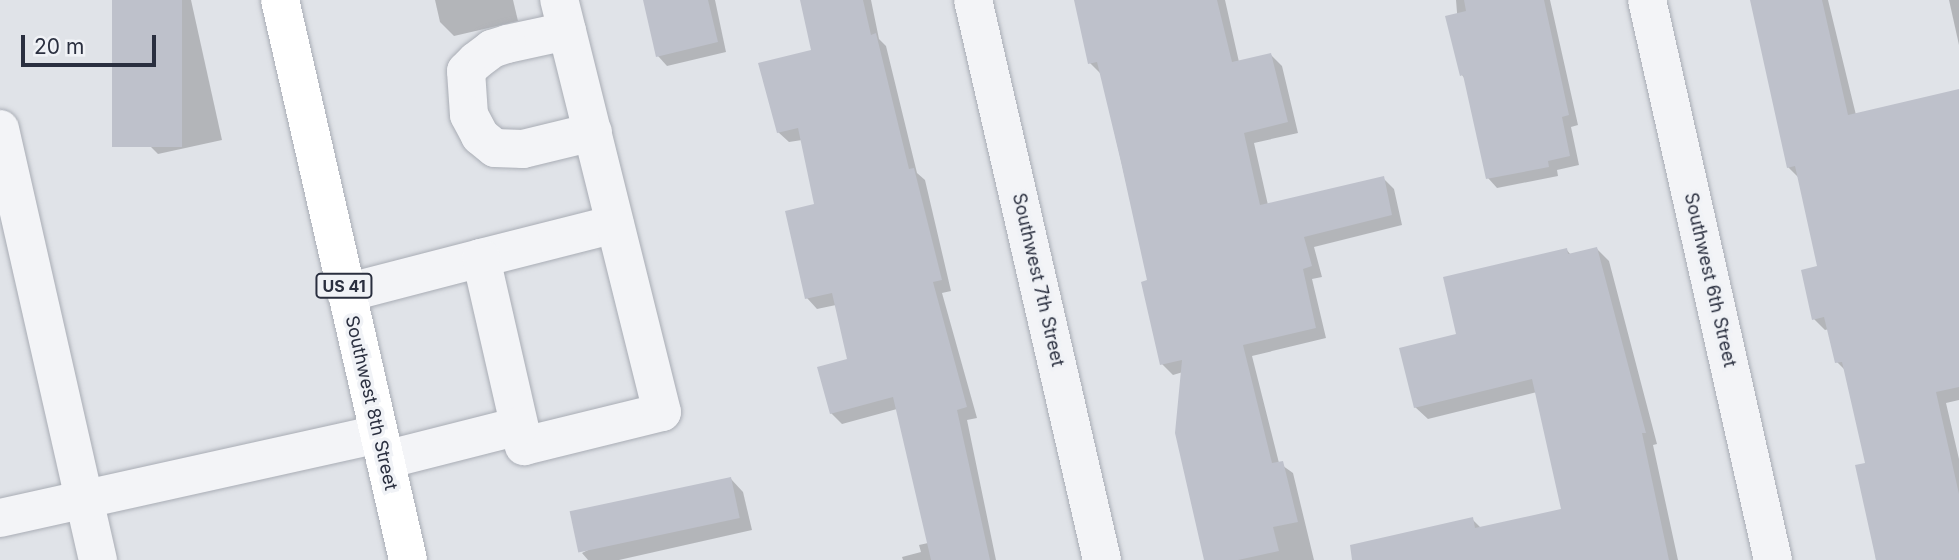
<!DOCTYPE html>
<html>
<head>
<meta charset="utf-8">
<style>
  body { margin:0 }
  #map { position:relative; width:1959px; height:560px; overflow:hidden; background:#e0e3e8; font-family:Inter,sans-serif }
  div>[style] { position:absolute }
  .shadow>* { inset:0; background:#0003 }
  .building>* { inset:0; background:#bec1cb; transform-origin:0 0 }
  .roads { filter:drop-shadow(0 0 2px #a9adb5) drop-shadow(0 0 2px #a9adb5) }
  .minor>* { height:38px; margin:-19px; padding:0 19px; transform-origin:19px; border-radius:19px; background:#f3f4f7 }
  .major>* { height:38px; margin:-19px; padding:0 19px; transform-origin:19px; border-radius:19px; background:#fff }
  span { translate:-50% -50%; white-space:nowrap; text-align:center; line-height:1.15; -webkit-text-stroke:7px #f0f2f6; paint-order:stroke }
  .shield-label span { padding:2px 5px; background:#f0f2f6; border:2px solid; border-radius:5px; -webkit-text-stroke-width:0 }
  .shield-label { font-size:16px; color:#2a2f3f; font-weight:700 }
  .street-label { font-size:18px; color:#2a2f3f }
  .scale { position:absolute; left:21px; top:35px; width:135px; height:32px; box-sizing:border-box; border:4px solid #2a2f3f; border-top:0; padding-left:9px; font-size:21px; line-height:24px; white-space:nowrap; color:#2a2f3f; -webkit-text-stroke:5px #f0f2f6; paint-order:stroke }
</style>
</head>
<body>
<div id="map">
  <div class="shadow">
    <div style="clip-path:polygon(114px 0,191px 0,222px 140px,158px 154px,146px 142px)"></div>
    <div style="clip-path:polygon(435px 0,513px 0,518px 21px,454px 36px,440px 22px)"></div>
    <div style="clip-path:polygon(645px 0,715px 0,726px 52px,667px 66px,658px 56px)"></div>
    <div style="clip-path:polygon(802px 0,871px 0,879px 39px,886px 46px,917px 173px,925px 180px,951px 291px,942px 293px,977px 418px,967px 420px,996px 560px,903px 560px,902px 557px,921px 552px,919px 545px,928px 543px,897px 409px,842px 424px,831px 413px,849px 360px,836px 305px,817px 309px,807px 298px,816px 206px,802px 140px,789px 142px,778px 132px,813px 51px)"></div>
    <div style="clip-path:polygon(1076px 0,1225px 0,1239px 62px,1271px 55px,1282px 66px,1298px 133px,1254px 143px,1268px 205px,1383px 178px,1394px 189px,1402px 225px,1314px 247px,1322px 277px,1312px 279px,1326px 338px,1252px 356px,1279px 463px,1293px 473px,1314px 560px,1206px 560px,1183px 372px,1173px 375px,1162px 364px,1149px 281px,1101px 74px,1090px 63px)"></div>
    <div style="clip-path:polygon(1456px 0,1550px 0,1578px 125px,1571px 127px,1579px 165px,1557px 170px,1558px 176px,1497px 188px,1488px 178px,1465px 79px,1462px 75px)"></div>
    <div style="clip-path:polygon(1751px 0,1828px 0,1856px 115px,1959px 150px,1959px 400px,1946px 403px,1959px 459px,1959px 560px,1876px 560px,1867px 465px,1846px 371px,1837px 362px,1829px 329px,1825px 330px,1814px 319px,1819px 267px,1799px 178px,1788px 167px)"></div>
    <div style="clip-path:polygon(1949px 0,1959px 0,1959px 45px)"></div>
    <div style="clip-path:polygon(1566px 249px,1571px 255px,1597px 249px,1609px 261px,1657px 444px,1653px 445px,1678px 560px,1399px 560px,1472px 519px,1482px 529px,1563px 511px,1537px 392px,1428px 419px,1415px 407px,1458px 336px)"></div>
    <div style="clip-path:polygon(731px 479px,743px 492px,752px 530px,619px 560px,588px 560px,582px 553px)"></div>
  </div>
  <div class="building">
    <div style="left:112px;top:0;width:70px;height:147px"></div>
    <div style="clip-path:polygon(643px 0,708px 0,718px 42px,656px 57px)"></div>
    <div style="clip-path:polygon(800px 0,863px 0,871px 35px,876px 33px,909px 169px,914px 168px,942px 280px,933px 282px,967px 407px,957px 410px,990px 560px,931px 560px,893px 397px,830px 414px,817px 367px,847px 359px,832px 293px,805px 299px,785px 211px,814px 204px,798px 128px,777px 133px,758px 63px,811px 50px)"></div>
    <div style="clip-path:polygon(1074px 0,1217px 0,1232px 62px,1271px 53px,1288px 122px,1244px 133px,1260px 205px,1384px 176px,1392px 215px,1304px 237px,1312px 266px,1303px 269px,1316px 328px,1243px 345px,1272px 463px,1283px 461px,1298px 522px,1273px 527px,1279px 551px,1238px 560px,1204px 560px,1175px 433px,1182px 360px,1160px 365px,1141px 282px,1147px 280px,1121px 162px,1097px 62px,1088px 64px)"></div>
    <div style="clip-path:polygon(1464px 0,1544px 0,1569px 115px,1562px 117px,1570px 156px,1548px 161px,1549px 167px,1486px 179px,1463px 75px,1460px 76px,1445px 16px,1466px 11px)"></div>
    <div style="clip-path:polygon(1750px 0,1822px 0,1848px 115px,1959px 89px,1959px 387px,1936px 392px,1959px 494px,1959px 560px,1876px 560px,1855px 465px,1865px 463px,1842px 362px,1835px 363px,1824px 317px,1812px 320px,1801px 270px,1817px 266px,1795px 166px,1787px 168px)"></div>
    <div style="clip-path:polygon(1597px 247px,1646px 433px,1642px 433px,1669px 560px,1352px 560px,1350px 545px,1473px 517px,1475px 528px,1561px 509px,1532px 379px,1414px 408px,1399px 348px,1456px 334px,1443px 277px,1567px 248px,1568px 254px)"></div>
    <div style="left:731px;top:477px;width:42px;height:165px;rotate:78deg"></div>
  </div>
  <div class="roads">
    <div class="minor">
      <div style="left:973px;top:0;width:575px;rotate:77.03deg"></div>
      <div style="left:1647px;top:0;width:574px;rotate:77.32deg"></div>
      <div style="left:567px;top:31px;width:61px;rotate:167.8deg"></div>
      <div style="left:507px;top:44px;width:16px;rotate:162deg"></div>
      <div style="left:492px;top:49px;width:20px;rotate:143deg"></div>
      <div style="left:476px;top:61px;width:14px;rotate:135deg"></div>
      <div style="left:466px;top:71px;width:44px;rotate:86.1deg"></div>
      <div style="left:469px;top:115px;width:24px;rotate:62deg"></div>
      <div style="left:480px;top:136px;width:19px;rotate:39deg"></div>
      <div style="left:495px;top:148px;width:28px;rotate:2deg"></div>
      <div style="left:523px;top:149px;width:72px;rotate:-13.7deg"></div>
      <div style="left:0;top:129px;width:442px;rotate:77.2deg"></div>
      <div style="left:481px;top:258px;width:138px;rotate:-14.2deg"></div>
      <div style="left:346px;top:293px;width:139px;rotate:-14.5deg"></div>
      <div style="left:481px;top:258px;width:193px;rotate:77.1deg"></div>
      <div style="left:524px;top:446px;width:142px;rotate:-13.8deg"></div>
      <div style="left:662px;top:412px;width:425px;rotate:-104deg"></div>
      <div style="left:385px;top:460px;width:138px;rotate:-14.2deg"></div>
      <div style="left:0;top:518px;width:387px;rotate:-12.5deg"></div>
    </div>
    <div class="major">
      <div style="left:280px;top:0;width:574px;rotate:77.12deg"></div>
    </div>
  </div>
  <div class="shield-label">
    <span style="left:344px;top:286px">US 41</span>
  </div>
  <div class="street-label">
    <span style="left:1038px;top:280px;rotate:77deg">Southwest 7th Street</span>
    <span style="left:1710px;top:280px;rotate:77deg">Southwest 6th Street</span>
    <span style="left:371px;top:403px;rotate:77deg">Southwest 8th Street</span>
  </div>
  <div class="scale">20 m</div>
</div>
</body>
</html>
